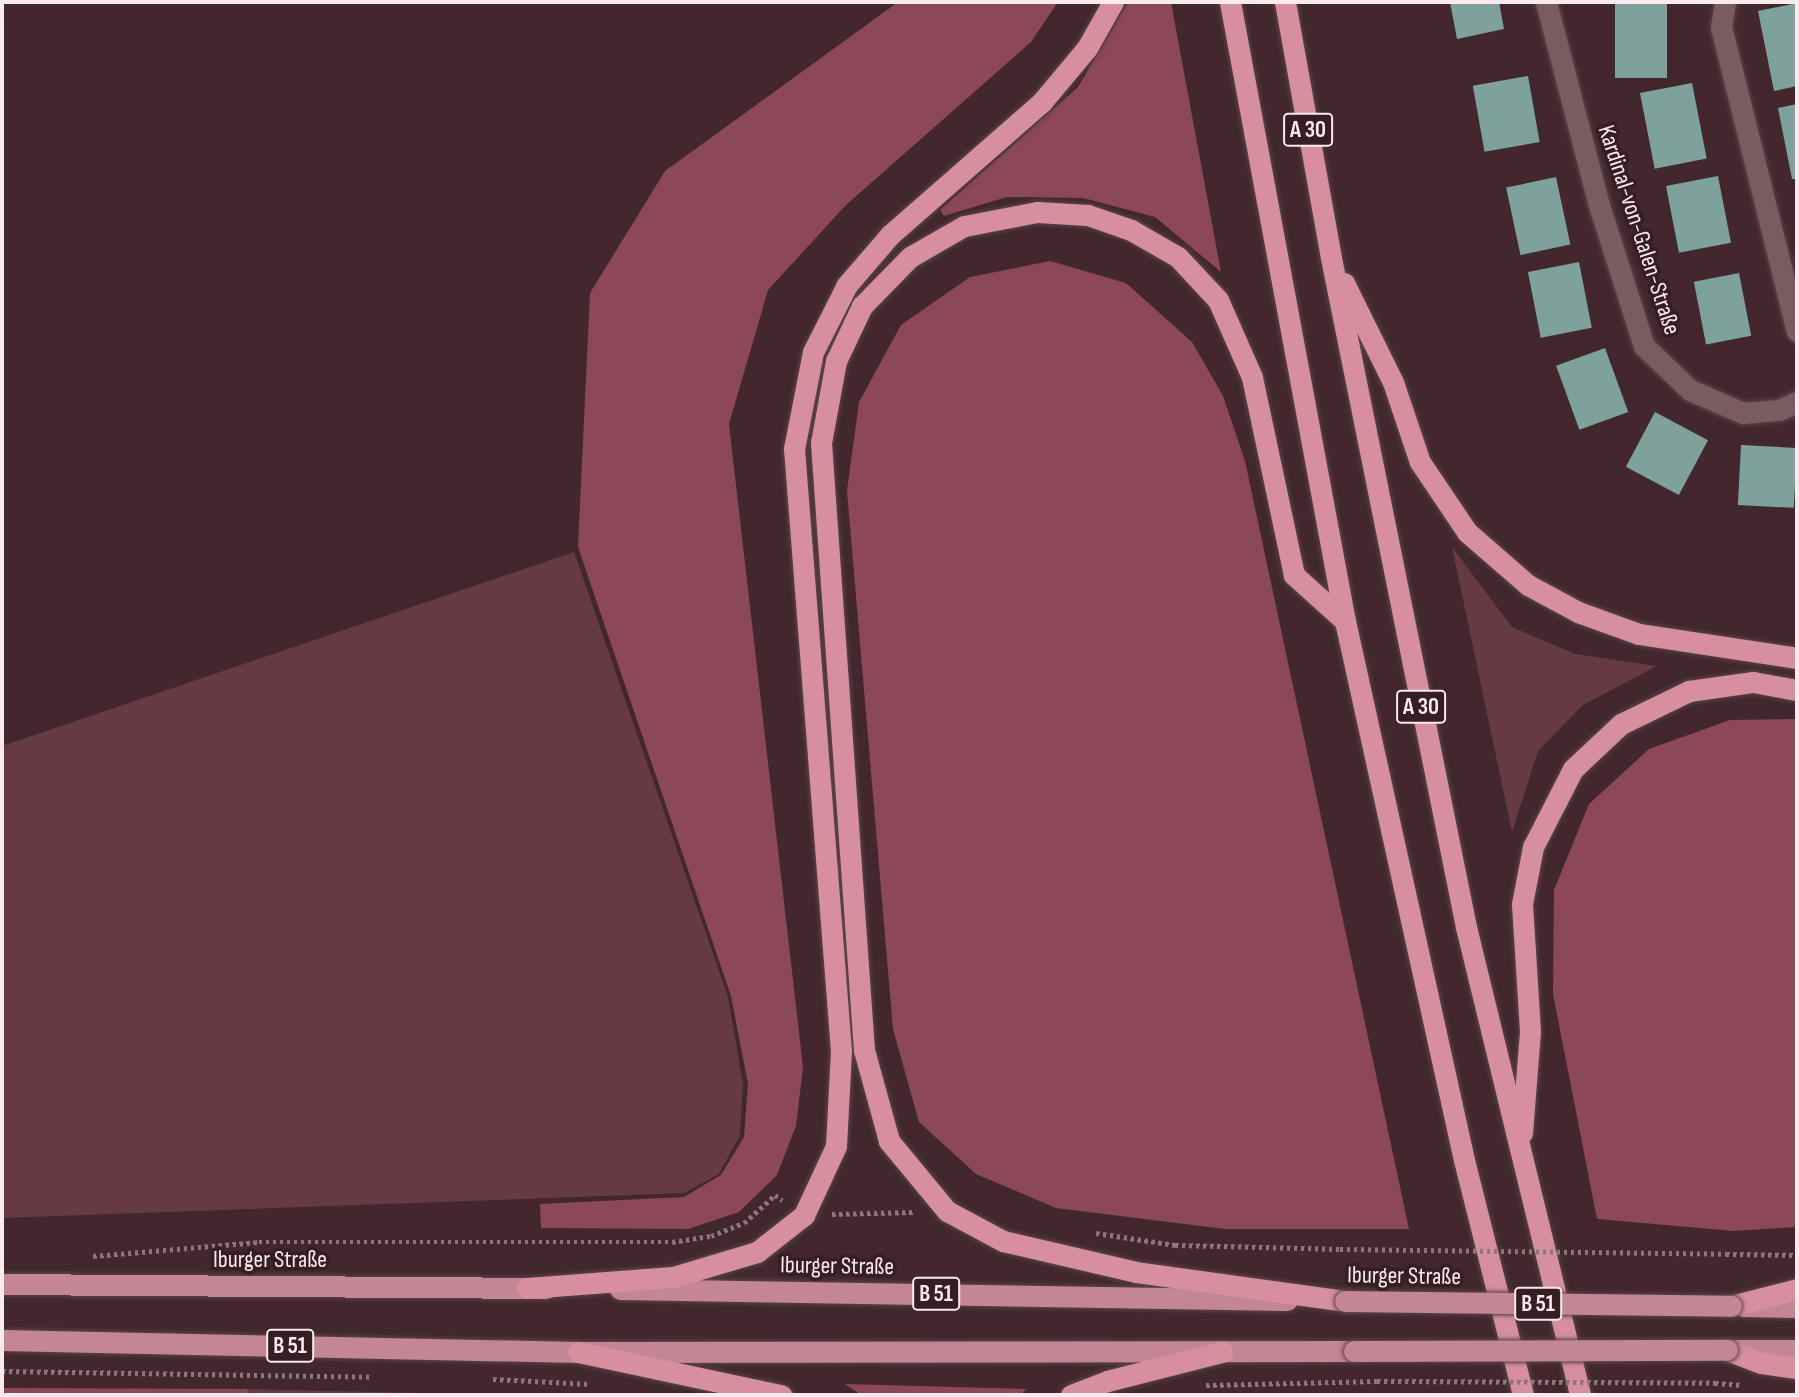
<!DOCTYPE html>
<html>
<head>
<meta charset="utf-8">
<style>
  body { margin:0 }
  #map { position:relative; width:1799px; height:1397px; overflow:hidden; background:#42282e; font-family:"Sofia Sans Condensed",sans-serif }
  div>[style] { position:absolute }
  .green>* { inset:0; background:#663a45 }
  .forest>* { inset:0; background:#8c4759 }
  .building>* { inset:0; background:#7ea19b; transform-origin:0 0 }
  .path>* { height:4.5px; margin-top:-2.25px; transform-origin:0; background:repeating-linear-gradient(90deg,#8c767a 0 3.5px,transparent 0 7px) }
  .roads { filter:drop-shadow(0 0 2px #5a444a) drop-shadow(0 0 2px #5a444a) }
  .minor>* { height:21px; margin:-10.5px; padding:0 10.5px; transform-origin:10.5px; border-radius:10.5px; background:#795c62 }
  .trunk>* { height:21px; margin:-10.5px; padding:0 10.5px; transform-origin:10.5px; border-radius:10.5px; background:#c48594 }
  .motorway>* { height:21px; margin:-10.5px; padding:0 10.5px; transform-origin:10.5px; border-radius:10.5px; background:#d78fa0 }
  .path-bridge>* { height:4.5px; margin-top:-2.25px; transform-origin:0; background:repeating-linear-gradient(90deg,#8c767a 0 3.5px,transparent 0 7px) }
  .bridges { filter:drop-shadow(0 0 2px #5a444a) drop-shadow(0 0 2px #5a444a) }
  .trunk-bridge>* { height:21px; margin:-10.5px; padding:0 10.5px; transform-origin:10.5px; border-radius:10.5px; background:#c48594 }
  span { translate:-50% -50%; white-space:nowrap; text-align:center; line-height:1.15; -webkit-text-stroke:7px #371e24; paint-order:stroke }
  .shield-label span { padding:2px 5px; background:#371e24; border:2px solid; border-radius:5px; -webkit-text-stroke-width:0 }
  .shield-label { font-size:23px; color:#fbeaed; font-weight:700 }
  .street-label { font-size:24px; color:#fbeaed }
  .frame { position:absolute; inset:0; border:4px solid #fbeaed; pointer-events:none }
</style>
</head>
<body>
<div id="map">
  <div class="green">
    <div style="clip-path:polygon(1452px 547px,1512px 627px,1575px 654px,1657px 666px,1583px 705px,1538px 751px,1512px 832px)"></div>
    <div style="clip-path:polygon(574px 552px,728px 997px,743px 1085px,740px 1135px,719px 1174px,684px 1193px,2px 1218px,2px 746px)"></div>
    <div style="clip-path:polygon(247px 1389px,509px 1395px,249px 1395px)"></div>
  </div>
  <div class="forest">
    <div style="clip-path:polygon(898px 2px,1058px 2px,1031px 42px,846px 205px,768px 290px,729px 424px,803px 1067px,796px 1126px,777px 1175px,739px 1212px,688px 1229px,541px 1228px,540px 1204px,684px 1197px,721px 1175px,744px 1137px,748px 1084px,731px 996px,578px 547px,590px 293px,665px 171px)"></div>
    <div style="clip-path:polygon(1128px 2px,1171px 2px,1221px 272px,1155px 217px,1083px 198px,1007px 197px,944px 216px,940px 210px,1078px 87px)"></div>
    <div style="clip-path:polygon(1050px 261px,1126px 283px,1192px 342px,1223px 396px,1245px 461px,1409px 1229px,1225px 1229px,1056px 1208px,976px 1174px,919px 1122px,893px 1029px,847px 491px,859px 402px,901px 325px,970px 277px)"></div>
    <div style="clip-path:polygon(1797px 719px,1797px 1227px,1734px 1231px,1597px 1219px,1553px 994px,1554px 890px,1589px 804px,1649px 749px,1730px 720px)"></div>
    <div style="clip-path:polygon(845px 1384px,1026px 1389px,1021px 1395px,861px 1395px)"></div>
    <div style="clip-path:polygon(2px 1388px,247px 1389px,249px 1395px,2px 1395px)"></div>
  </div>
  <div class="building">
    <div style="clip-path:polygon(1450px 2px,1499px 2px,1504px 29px,1457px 39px)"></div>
    <div style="left:1615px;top:2px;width:52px;height:76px"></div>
    <div style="clip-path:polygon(1797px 3px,1797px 86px,1774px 91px,1758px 11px)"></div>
    <div style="left:1528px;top:76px;width:67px;height:56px;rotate:80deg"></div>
    <div style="left:1692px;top:83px;width:77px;height:53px;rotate:79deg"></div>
    <div style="clip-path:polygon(1797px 104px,1797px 179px,1792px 179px,1778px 108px)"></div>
    <div style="left:1718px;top:176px;width:68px;height:53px;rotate:79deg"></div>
    <div style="left:1556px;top:177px;width:69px;height:51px;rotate:78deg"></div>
    <div style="left:1579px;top:262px;width:67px;height:52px;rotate:79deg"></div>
    <div style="left:1739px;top:273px;width:64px;height:46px;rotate:79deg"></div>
    <div style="left:1605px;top:348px;width:68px;height:52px;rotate:70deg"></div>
    <div style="left:1655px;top:412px;width:60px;height:62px;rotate:28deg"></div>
    <div style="left:1741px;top:445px;width:56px;height:60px;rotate:3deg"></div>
  </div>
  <div class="path">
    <div style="left:832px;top:1214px;width:82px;rotate:-1.4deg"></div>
    <div style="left:1096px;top:1233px;width:80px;rotate:8.6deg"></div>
    <div style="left:1175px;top:1245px;width:165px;rotate:1.4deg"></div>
    <div style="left:1726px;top:1254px;width:71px;rotate:0.8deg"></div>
    <div style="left:93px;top:1256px;width:167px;rotate:-4.8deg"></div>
    <div style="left:259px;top:1242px;width:413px"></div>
    <div style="left:672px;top:1242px;width:39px;rotate:-9deg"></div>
    <div style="left:711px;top:1236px;width:35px;rotate:-22deg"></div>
    <div style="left:744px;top:1223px;width:42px;rotate:-42.1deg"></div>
    <div style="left:775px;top:1195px;width:9px;rotate:36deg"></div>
    <div style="left:2px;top:1371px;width:370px;rotate:0.9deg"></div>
    <div style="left:493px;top:1379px;width:96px;rotate:3deg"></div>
    <div style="left:1715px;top:1383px;width:27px;rotate:4deg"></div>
    <div style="left:1206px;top:1385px;width:171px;rotate:-1.3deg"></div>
  </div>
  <div class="roads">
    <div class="minor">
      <div style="left:1546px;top:2px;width:207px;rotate:75.4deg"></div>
      <div style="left:1598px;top:202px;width:151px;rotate:72.3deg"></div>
      <div style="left:1644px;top:346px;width:64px;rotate:43.7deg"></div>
      <div style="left:1690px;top:390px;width:58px;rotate:23.5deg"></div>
      <div style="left:1743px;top:413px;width:36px;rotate:-5deg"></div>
      <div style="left:1779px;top:410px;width:20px;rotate:-24deg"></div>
      <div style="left:1725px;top:2px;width:25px;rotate:99deg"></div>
      <div style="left:1721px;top:27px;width:313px;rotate:76deg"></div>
    </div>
    <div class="trunk">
      <div style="left:2px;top:1284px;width:544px;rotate:0.42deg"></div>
      <div style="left:620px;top:1289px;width:667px;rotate:0.94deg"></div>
      <div style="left:1743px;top:1306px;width:54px;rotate:1.1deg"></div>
      <div style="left:2px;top:1340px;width:576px;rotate:1.19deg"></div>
      <div style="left:578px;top:1352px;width:776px;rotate:-0.07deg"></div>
      <div style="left:1729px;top:1350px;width:68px"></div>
    </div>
    <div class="motorway">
      <div style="left:1230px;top:2px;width:630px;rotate:79.48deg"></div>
      <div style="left:1345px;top:621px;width:552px;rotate:77.55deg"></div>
      <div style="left:1464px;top:1160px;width:242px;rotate:75.9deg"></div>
      <div style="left:1285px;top:2px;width:260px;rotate:79.8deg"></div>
      <div style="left:1331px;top:258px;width:682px;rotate:78.59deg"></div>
      <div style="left:1466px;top:927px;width:482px;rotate:76.3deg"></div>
      <div style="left:1344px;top:283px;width:110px;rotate:63.7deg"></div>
      <div style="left:1393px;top:382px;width:84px;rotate:71.4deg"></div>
      <div style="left:1420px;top:462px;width:84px;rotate:56.1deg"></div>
      <div style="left:1467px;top:532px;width:81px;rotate:41deg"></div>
      <div style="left:1528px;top:585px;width:57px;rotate:28.4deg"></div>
      <div style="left:1578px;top:612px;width:65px;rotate:19.8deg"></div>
      <div style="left:1639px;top:634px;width:160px;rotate:8.6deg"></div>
      <div style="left:1345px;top:621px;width:69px;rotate:-138deg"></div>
      <div style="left:1294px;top:575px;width:202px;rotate:-102deg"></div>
      <div style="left:1252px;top:377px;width:84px;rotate:-113.8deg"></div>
      <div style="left:1218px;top:300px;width:59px;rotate:-132.9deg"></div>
      <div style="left:1178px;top:257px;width:54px;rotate:-150.1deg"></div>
      <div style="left:1131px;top:230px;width:46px;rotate:-160.8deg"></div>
      <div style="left:1088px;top:215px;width:51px;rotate:-176.6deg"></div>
      <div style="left:1037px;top:212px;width:74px;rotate:169.1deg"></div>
      <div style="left:964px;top:226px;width:62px;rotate:150.1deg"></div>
      <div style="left:910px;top:257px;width:69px;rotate:134.4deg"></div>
      <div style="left:862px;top:306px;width:61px;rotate:115.3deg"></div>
      <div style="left:836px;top:361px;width:83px;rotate:100.4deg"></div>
      <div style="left:821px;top:443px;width:609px;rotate:85.95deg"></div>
      <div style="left:864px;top:1050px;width:94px;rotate:74.6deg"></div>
      <div style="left:889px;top:1141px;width:91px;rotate:50.4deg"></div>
      <div style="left:947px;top:1211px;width:64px;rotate:28.2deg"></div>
      <div style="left:1003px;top:1241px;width:137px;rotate:13.1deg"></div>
      <div style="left:1136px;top:1272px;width:211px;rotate:7.9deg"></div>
      <div style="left:1522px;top:1133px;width:102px;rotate:-85.5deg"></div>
      <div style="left:1530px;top:1031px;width:127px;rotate:-93.6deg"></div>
      <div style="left:1522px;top:904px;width:58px;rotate:-79.1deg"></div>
      <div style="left:1533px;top:847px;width:88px;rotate:-62.9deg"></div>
      <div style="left:1573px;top:769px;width:66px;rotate:-43.2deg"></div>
      <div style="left:1621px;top:724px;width:76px;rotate:-25.9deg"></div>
      <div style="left:1689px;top:691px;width:65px;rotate:-8deg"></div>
      <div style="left:1753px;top:682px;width:45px;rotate:10.3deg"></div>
      <div style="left:527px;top:1288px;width:146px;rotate:-4.3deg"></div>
      <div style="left:673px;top:1277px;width:88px;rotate:-16.6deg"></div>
      <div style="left:757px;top:1252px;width:60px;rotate:-38.2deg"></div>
      <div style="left:804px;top:1215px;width:76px;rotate:-65.1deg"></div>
      <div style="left:836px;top:1146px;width:95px;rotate:-87deg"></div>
      <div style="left:841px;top:1051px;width:604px;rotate:-94.46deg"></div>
      <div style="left:794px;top:449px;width:99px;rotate:-78.9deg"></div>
      <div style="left:813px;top:352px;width:75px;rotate:-63.1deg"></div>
      <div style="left:847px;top:285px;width:66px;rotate:-49.3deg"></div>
      <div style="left:890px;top:235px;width:201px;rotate:-41.2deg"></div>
      <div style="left:1041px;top:103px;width:72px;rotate:-50.1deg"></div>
      <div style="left:1087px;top:48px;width:53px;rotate:-60.5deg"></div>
      <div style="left:1731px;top:1306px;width:68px;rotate:-14.4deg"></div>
      <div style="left:1727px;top:1350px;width:36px;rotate:21deg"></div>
      <div style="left:1761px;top:1363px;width:36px;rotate:8deg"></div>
      <div style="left:578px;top:1352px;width:208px;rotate:12deg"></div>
      <div style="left:1071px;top:1395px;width:39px;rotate:-21deg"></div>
      <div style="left:1107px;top:1381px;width:119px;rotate:-14.2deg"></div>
    </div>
  </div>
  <div class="path-bridge">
    <div style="left:1340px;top:1249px;width:386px;rotate:0.7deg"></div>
    <div style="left:1377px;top:1381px;width:338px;rotate:0.3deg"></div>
  </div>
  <div class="bridges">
    <div class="trunk-bridge">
      <div style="left:1345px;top:1301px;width:386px;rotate:0.7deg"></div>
      <div style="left:1354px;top:1351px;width:373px;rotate:-0.2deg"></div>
    </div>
  </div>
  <div class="shield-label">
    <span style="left:1308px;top:130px">A 30</span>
    <span style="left:1421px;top:707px">A 30</span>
    <span style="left:936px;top:1294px">B 51</span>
    <span style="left:1538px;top:1304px">B 51</span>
    <span style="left:290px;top:1346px">B 51</span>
  </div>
  <div class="street-label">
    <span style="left:1639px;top:230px;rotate:72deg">Kardinal-von-Galen-Straße</span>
    <span style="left:270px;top:1260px">Iburger Straße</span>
    <span style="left:837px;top:1266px;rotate:1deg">Iburger Straße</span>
    <span style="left:1404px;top:1276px;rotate:1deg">Iburger Straße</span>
  </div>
  <div class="frame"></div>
</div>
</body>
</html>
